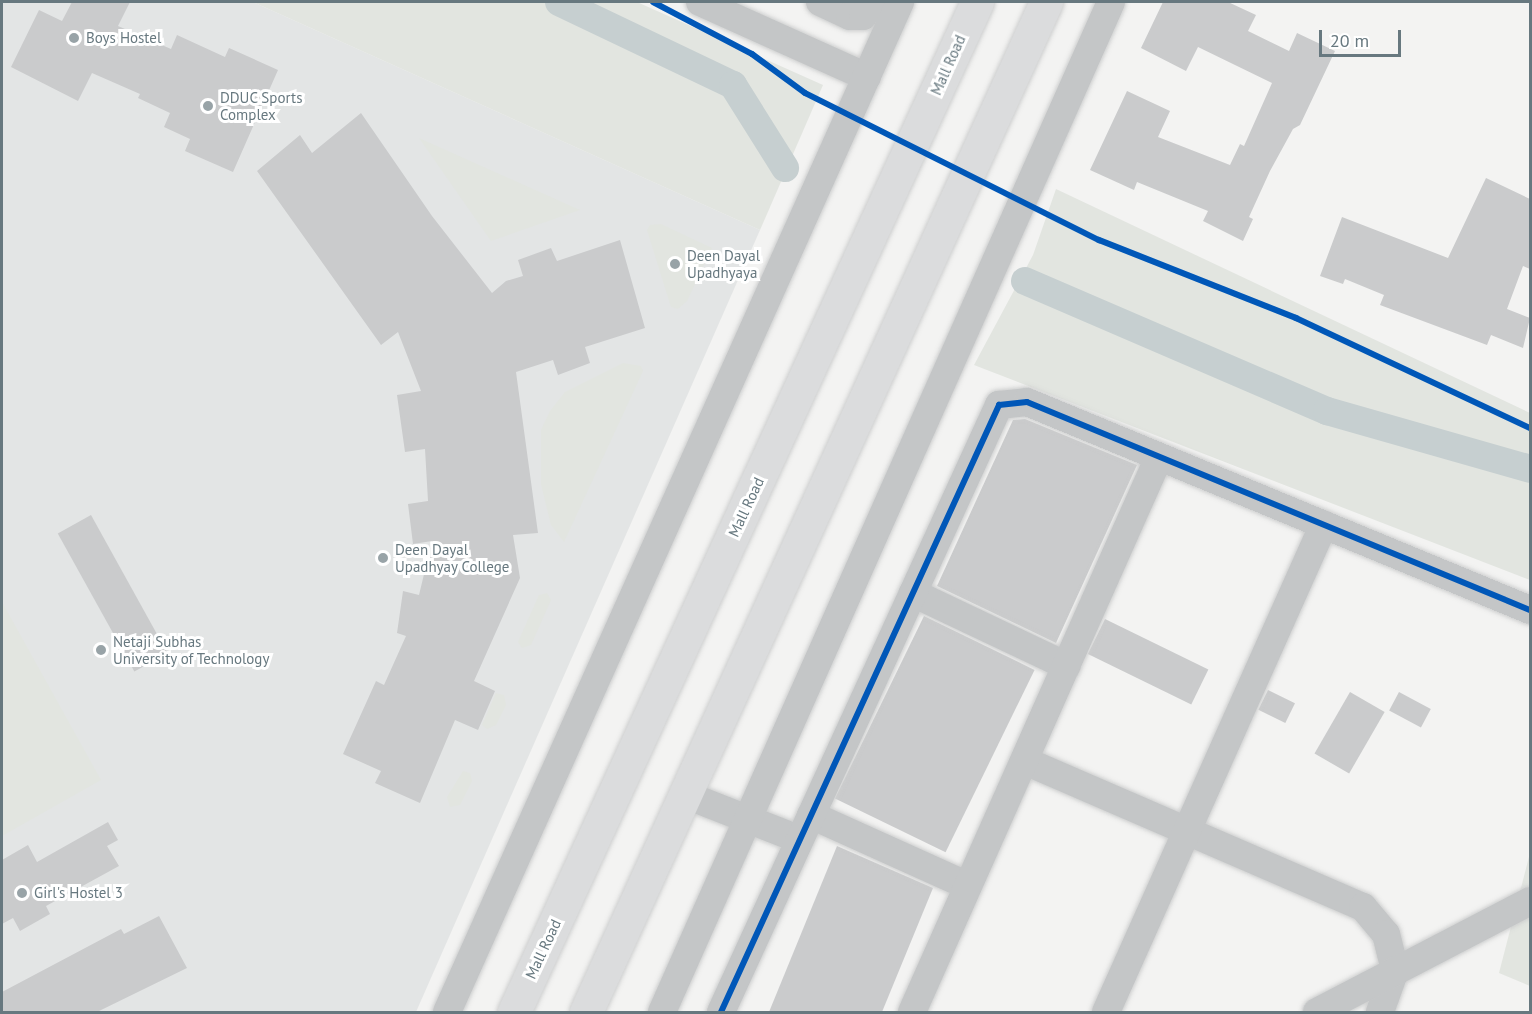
<!DOCTYPE html>
<html>
<head>
<meta charset="utf-8">
<style>
  body { margin:0 }
  #map { position:relative; width:1532px; height:1014px; overflow:hidden; background:#f3f3f2; font-family:"PT Sans",sans-serif }
  div>[style] { position:absolute }
  .built>* { inset:0; background:#e3e5e5 }
  .green>* { inset:0; background:#e2e5e0 }
  .canal>* { height:28px; margin:-14px; padding:0 14px; transform-origin:14px; border-radius:14px; background:#c6cfd0 }
  .building>* { inset:0; background:#cacbcc; transform-origin:0 0 }
  .roads { filter:drop-shadow(0 0 2px #cecfcf) drop-shadow(0 0 2px #cecfcf) }
  .street>* { height:28px; margin:-14px; padding:0 14px; transform-origin:14px; border-radius:14px; background:#c4c6c7 }
  .secondary>* { height:33px; margin:-16.5px; padding:0 16.5px; transform-origin:16.5px; border-radius:16.5px; background:#dbdcdd }
  .cycleway>* { height:6px; margin:-3px; padding:0 3px; transform-origin:3px; border-radius:3px; background:#0057b8 }
  .dots>* { width:16px; height:16px; translate:-50% -50%; box-sizing:border-box; border:3px solid #fff; border-radius:50% }
  span { translate:-50% -50%; white-space:nowrap; text-align:center; line-height:1.15; -webkit-text-stroke:6px #fff; paint-order:stroke }
  .poi-label { font-size:15px; color:#67787f }
  .left { translate:0 -50%; text-align:left }
  .street-label { font-size:15px; color:#67787f }
  .frame { position:absolute; inset:0; border:3px solid #67787f; pointer-events:none }
  .scale { position:absolute; left:1319px; top:30px; width:82px; height:27px; box-sizing:border-box; border:3px solid #67787f; border-top:0; padding-left:8px; font-size:18px; line-height:21px; white-space:nowrap; color:#67787f; -webkit-text-stroke:4px #fff; paint-order:stroke }
</style>
</head>
<body>
<div id="map">
  <div class="built">
    <div style="clip-path:polygon(2px 2px,253px 2px,760px 230px,416px 1012px,2px 1012px)"></div>
  </div>
  <div class="green">
    <div style="clip-path:polygon(253px 2px,637px 2px,823px 85px,760px 230px)"></div>
    <div style="clip-path:polygon(419px 138px,580px 210px,491px 241px)"></div>
    <div style="clip-path:polygon(1056px 189px,1530px 413px,1530px 580px,974px 365px,1033px 255px)"></div>
    <div style="clip-path:polygon(661px 224px,712px 248px,687px 301px,678px 309px,671px 307px,647px 230px,650px 225px)"></div>
    <div style="clip-path:polygon(623px 363px,641px 366px,643px 371px,564px 542px,551px 525px,541px 484px,541px 430px,550px 411px,565px 392px)"></div>
    <div style="clip-path:polygon(547px 593px,551px 600px,531px 645px,522px 648px,518px 642px,539px 595px)"></div>
    <div style="clip-path:polygon(2px 602px,101px 780px,2px 836px)"></div>
    <div style="clip-path:polygon(496px 693px,504px 695px,506px 705px,496px 725px,487px 729px,482px 725px)"></div>
    <div style="clip-path:polygon(463px 771px,470px 773px,472px 781px,460px 805px,450px 807px,447px 797px)"></div>
    <div style="clip-path:polygon(1530px 853px,1530px 986px,1499px 973px)"></div>
  </div>
  <div class="canal">
    <div style="left:559px;top:2px;width:193px;rotate:25.5deg"></div>
    <div style="left:733px;top:85px;width:98px;rotate:57.9deg"></div>
    <div style="left:1025px;top:281px;width:329px;rotate:23.3deg"></div>
    <div style="left:1327px;top:411px;width:211px;rotate:15.9deg"></div>
  </div>
  <div class="building">
    <div style="clip-path:polygon(72px 2px,130px 2px,118px 26px,171px 49px,177px 35px,225px 57px,229px 48px,278px 70px,233px 172px,185px 151px,190px 139px,164px 127px,170px 113px,138px 98px,140px 94px,92px 73px,78px 101px,11px 67px,39px 10px,62px 21px)"></div>
    <div style="clip-path:polygon(1163px 2px,1228px 2px,1256px 15px,1248px 31px,1289px 51px,1297px 33px,1335px 51px,1300px 125px,1293px 129px,1270px 171px,1249px 217px,1253px 219px,1243px 241px,1203px 221px,1208px 211px,1137px 182px,1134px 190px,1090px 170px,1127px 91px,1170px 111px,1158px 137px,1230px 165px,1240px 144px,1244px 146px,1272px 83px,1198px 47px,1186px 71px,1141px 48px)"></div>
    <div style="clip-path:polygon(361px 113px,432px 216px,492px 293px,506px 281px,523px 276px,518px 260px,551px 248px,557px 261px,620px 240px,645px 328px,585px 347px,590px 363px,558px 375px,553px 360px,516px 372px,538px 533px,513px 535px,520px 578px,474px 681px,495px 691px,478px 730px,455px 720px,420px 803px,375px 783px,381px 771px,343px 754px,376px 681px,384px 685px,406px 636px,397px 633px,403px 591px,419px 595px,432px 541px,413px 544px,408px 504px,428px 501px,425px 449px,405px 452px,397px 395px,421px 391px,398px 332px,381px 345px,257px 171px,300px 135px,312px 153px)"></div>
    <div style="clip-path:polygon(1486px 178px,1530px 199px,1530px 269px,1523px 266px,1507px 309px,1530px 318px,1523px 348px,1491px 335px,1487px 345px,1380px 305px,1384px 295px,1345px 279px,1343px 284px,1320px 276px,1342px 217px,1448px 258px)"></div>
    <div style="clip-path:polygon(1025px 419px,1137px 465px,1056px 643px,937px 586px,1013px 420px)"></div>
    <div style="left:91px;top:515px;width:158px;height:38px;rotate:61deg"></div>
    <div style="left:924px;top:616px;width:123px;height:203px;rotate:26deg"></div>
    <div style="left:1105px;top:619px;width:115px;height:39px;rotate:26deg"></div>
    <div style="left:1268px;top:690px;width:30px;height:22px;rotate:26deg"></div>
    <div style="left:1350px;top:692px;width:40px;height:71px;rotate:30deg"></div>
    <div style="left:1399px;top:692px;width:36px;height:21px;rotate:28deg"></div>
    <div style="clip-path:polygon(108px 822px,118px 840px,107px 846px,119px 866px,46px 906px,50px 914px,20px 931px,13px 918px,2px 924px,2px 860px,28px 845px,37px 862px)"></div>
    <div style="clip-path:polygon(837px 846px,933px 888px,882px 1012px,769px 1012px)"></div>
    <div style="clip-path:polygon(159px 916px,187px 968px,97px 1012px,2px 1012px,2px 992px,121px 929px,124px 934px)"></div>
  </div>
  <div class="roads">
    <div class="street">
      <div style="left:700px;top:2px;width:183px;rotate:24.2deg"></div>
      <div style="left:820px;top:2px;width:33px;rotate:25deg"></div>
      <div style="left:850px;top:16px;width:13px"></div>
      <div style="left:863px;top:16px;width:17px;rotate:-57deg"></div>
      <div style="left:913px;top:593px;width:170px;rotate:25.4deg"></div>
      <div style="left:1025px;top:761px;width:368px;rotate:23.4deg"></div>
      <div style="left:1363px;top:907px;width:35px;rotate:50deg"></div>
      <div style="left:1386px;top:934px;width:37px;rotate:76deg"></div>
      <div style="left:1395px;top:970px;width:45px;rotate:109.7deg"></div>
      <div style="left:686px;top:795px;width:120px;rotate:21.4deg"></div>
      <div style="left:811px;top:815px;width:172px;rotate:24.3deg"></div>
      <div style="left:447px;top:1012px;width:1107px;rotate:-65.84deg"></div>
      <div style="left:662px;top:1012px;width:1105px;rotate:-66.03deg"></div>
      <div style="left:721px;top:1012px;width:668px;rotate:-65.39deg"></div>
      <div style="left:999px;top:405px;width:28px;rotate:-6deg"></div>
      <div style="left:1027px;top:402px;width:544px;rotate:22.47deg"></div>
      <div style="left:912px;top:1012px;width:607px;rotate:-66.01deg"></div>
      <div style="left:1106px;top:1012px;width:534px;rotate:-65.93deg"></div>
      <div style="left:1317px;top:1012px;width:240px;rotate:-27.5deg"></div>
    </div>
    <div class="secondary">
      <div style="left:514px;top:1012px;width:1111px;rotate:-65.37deg"></div>
      <div style="left:586px;top:1012px;width:1110px;rotate:-65.51deg"></div>
    </div>
  </div>
  <div class="cycleway">
    <div style="left:653px;top:2px;width:112px;rotate:27.7deg"></div>
    <div style="left:752px;top:54px;width:66px;rotate:36.3deg"></div>
    <div style="left:805px;top:93px;width:329px;rotate:26.6deg"></div>
    <div style="left:1099px;top:240px;width:212px;rotate:21.6deg"></div>
    <div style="left:1296px;top:318px;width:259px;rotate:25.2deg"></div>
    <div style="left:721px;top:1012px;width:668px;rotate:-65.39deg"></div>
    <div style="left:999px;top:405px;width:28px;rotate:-6deg"></div>
    <div style="left:1027px;top:402px;width:544px;rotate:22.47deg"></div>
  </div>
  <div class="dots">
    <div style="left:74px;top:38px;background:#98a3a7"></div>
    <div style="left:208px;top:106px;background:#98a3a7"></div>
    <div style="left:675px;top:264px;background:#98a3a7"></div>
    <div style="left:383px;top:558px;background:#98a3a7"></div>
    <div style="left:101px;top:650px;background:#98a3a7"></div>
    <div style="left:22px;top:893px;background:#98a3a7"></div>
  </div>
  <div class="poi-label">
    <span class="left" style="left:86px;top:38px">Boys Hostel</span>
    <span class="left" style="left:220px;top:106px">DDUC Sports<br>Complex</span>
    <span class="left" style="left:687px;top:264px">Deen Dayal<br>Upadhyaya</span>
    <span class="left" style="left:395px;top:558px">Deen Dayal<br>Upadhyay College</span>
    <span class="left" style="left:113px;top:650px">Netaji Subhas<br>University of Technology</span>
    <span class="left" style="left:34px;top:893px">Girl's Hostel 3</span>
  </div>
  <div class="street-label">
    <span style="left:948px;top:65px;rotate:-66deg">Mall Road</span>
    <span style="left:746px;top:507px;rotate:-65deg">Mall Road</span>
    <span style="left:543px;top:949px;rotate:-65deg">Mall Road</span>
  </div>
  <div class="frame"></div>
  <div class="scale">20 m</div>
</div>
</body>
</html>
